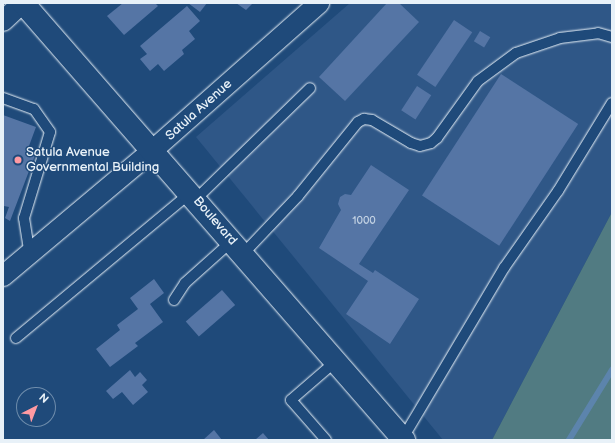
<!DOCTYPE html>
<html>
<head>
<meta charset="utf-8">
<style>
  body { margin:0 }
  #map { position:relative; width:615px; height:443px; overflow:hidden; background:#1f4a7a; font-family:"Balsamiq Sans",sans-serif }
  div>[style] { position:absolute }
  .built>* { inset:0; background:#2f5787 }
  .green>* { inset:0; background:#517b82 }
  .stream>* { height:5.5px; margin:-2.75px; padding:0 2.75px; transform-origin:2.75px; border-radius:2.75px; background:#5c84ac }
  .building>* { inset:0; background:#5575a5; transform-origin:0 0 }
  .roads { filter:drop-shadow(0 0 1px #e8f1f8) drop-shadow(0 0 1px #e8f1f8) }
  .lane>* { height:10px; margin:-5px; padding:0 5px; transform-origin:5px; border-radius:5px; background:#1f4a7a }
  .street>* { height:20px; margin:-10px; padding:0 10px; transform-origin:10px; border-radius:10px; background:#1f4a7a }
  .secondary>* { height:22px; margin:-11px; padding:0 11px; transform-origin:11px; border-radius:11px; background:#1f4a7a }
  .dots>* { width:11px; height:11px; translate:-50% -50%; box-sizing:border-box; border:2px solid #1f4a7a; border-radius:50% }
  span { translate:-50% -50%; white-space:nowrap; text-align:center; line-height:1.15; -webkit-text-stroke:3px #1f4a7a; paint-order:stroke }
  .number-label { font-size:11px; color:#c3d2e3 }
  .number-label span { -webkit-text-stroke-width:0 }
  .street-label { font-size:13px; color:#e8f1f8 }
  .poi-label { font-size:13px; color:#e8f1f8 }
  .left { translate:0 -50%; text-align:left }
  .frame { position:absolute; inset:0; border:4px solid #e8f1f8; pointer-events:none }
  .north { position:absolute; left:16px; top:387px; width:40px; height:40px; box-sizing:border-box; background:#1f4a7a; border:1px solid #6f8dac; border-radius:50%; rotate:42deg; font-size:11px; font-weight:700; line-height:16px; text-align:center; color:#e8f1f8 }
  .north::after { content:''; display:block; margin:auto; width:14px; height:18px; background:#ff9aa2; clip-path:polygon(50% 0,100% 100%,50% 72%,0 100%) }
</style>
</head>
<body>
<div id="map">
  <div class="built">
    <div style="clip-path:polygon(350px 3px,612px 3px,612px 212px,492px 440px,443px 440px,196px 137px)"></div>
  </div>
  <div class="green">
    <div style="clip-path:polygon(612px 212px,612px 440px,492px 440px)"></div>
  </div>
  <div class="stream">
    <div style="left:569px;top:440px;width:82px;rotate:-58.4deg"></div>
  </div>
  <div class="building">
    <div style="clip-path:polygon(123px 3px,155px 3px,158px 6px,124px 35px,107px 16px)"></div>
    <div style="clip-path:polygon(188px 3px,207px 3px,200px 12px)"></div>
    <div style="clip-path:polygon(236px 3px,253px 3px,246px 10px)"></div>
    <div style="clip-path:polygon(387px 3px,399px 3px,419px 22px,345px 101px,319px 77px)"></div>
    <div style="clip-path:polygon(187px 6px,200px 21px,189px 31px,195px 39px,182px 50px,184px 54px,164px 71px,158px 64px,150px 71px,140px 59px,147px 54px,140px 46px)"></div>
    <div style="left:454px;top:20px;width:22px;height:66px;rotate:34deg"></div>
    <div style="left:480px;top:31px;width:12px;height:12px;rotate:31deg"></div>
    <div style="left:501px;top:74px;width:92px;height:145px;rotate:33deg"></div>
    <div style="left:417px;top:86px;width:17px;height:29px;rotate:33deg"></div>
    <div style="clip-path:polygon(3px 115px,36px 127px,29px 146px,37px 150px,10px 221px,5px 218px,9px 207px,4px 206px,3px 208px)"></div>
    <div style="clip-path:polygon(371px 165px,409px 190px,359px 264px,373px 273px,375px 270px,419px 299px,390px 344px,346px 314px,368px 281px,319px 248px,341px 210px,338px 204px,340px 197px,345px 194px,351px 195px)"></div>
    <div style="clip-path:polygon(154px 279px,164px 293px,150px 304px,163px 322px,135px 343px,138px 346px,110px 367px,96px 349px,120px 330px,117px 325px,138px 309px,130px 298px)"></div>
    <div style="left:222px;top:290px;width:20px;height:48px;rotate:49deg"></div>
    <div style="clip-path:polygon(130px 370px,135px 377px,140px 372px,147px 380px,142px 385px,148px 392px,133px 405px,122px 392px,113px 399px,106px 391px)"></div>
    <div style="clip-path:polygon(214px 430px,222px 440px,203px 440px)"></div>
    <div style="clip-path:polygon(263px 433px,269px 440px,255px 440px)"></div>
  </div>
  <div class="roads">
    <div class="lane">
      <div style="left:3px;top:98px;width:33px;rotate:20deg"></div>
      <div style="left:34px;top:109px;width:28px;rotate:55deg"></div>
      <div style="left:50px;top:132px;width:90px;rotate:106.8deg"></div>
      <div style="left:24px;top:218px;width:36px;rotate:81deg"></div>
      <div style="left:196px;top:199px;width:159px;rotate:-44.2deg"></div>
      <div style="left:243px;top:254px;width:80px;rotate:-46.5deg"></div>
      <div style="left:298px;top:196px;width:95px;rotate:-51deg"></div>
      <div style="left:358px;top:122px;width:7px;rotate:-27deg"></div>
      <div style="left:364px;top:119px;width:8px;rotate:7deg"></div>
      <div style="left:372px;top:120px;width:45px;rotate:30.5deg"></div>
      <div style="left:411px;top:143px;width:9px;rotate:18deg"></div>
      <div style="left:420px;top:146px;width:11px;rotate:-15deg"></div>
      <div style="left:431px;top:143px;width:8px;rotate:-40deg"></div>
      <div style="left:437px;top:138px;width:70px;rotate:-54.3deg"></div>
      <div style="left:478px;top:81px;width:47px;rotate:-36.4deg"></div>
      <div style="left:516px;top:53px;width:46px;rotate:-18.8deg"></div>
      <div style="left:560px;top:38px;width:38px;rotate:-7deg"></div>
      <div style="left:598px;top:33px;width:15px;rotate:16deg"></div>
      <div style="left:174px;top:300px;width:20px;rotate:-57deg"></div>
      <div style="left:185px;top:283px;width:63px;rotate:-41.8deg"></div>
      <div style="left:16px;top:338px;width:226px;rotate:-39.8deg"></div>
      <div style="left:403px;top:438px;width:198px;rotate:-59.3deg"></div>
      <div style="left:504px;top:268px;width:94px;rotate:-55deg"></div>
      <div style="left:558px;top:191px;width:103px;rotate:-58.5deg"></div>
      <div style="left:326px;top:440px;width:53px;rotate:-131.2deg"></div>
      <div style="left:291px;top:400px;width:60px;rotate:-40.9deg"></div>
    </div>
    <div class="street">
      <div style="left:3px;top:21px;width:26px;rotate:-43deg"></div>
      <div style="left:3px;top:276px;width:196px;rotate:-40deg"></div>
      <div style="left:153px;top:150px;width:222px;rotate:-41.5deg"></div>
    </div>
    <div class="secondary">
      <div style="left:23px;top:3px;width:580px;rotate:48.92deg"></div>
    </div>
  </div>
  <div class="dots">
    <div style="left:18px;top:160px;background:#ff9aa2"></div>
  </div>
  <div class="number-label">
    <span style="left:364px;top:221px">1000</span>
  </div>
  <div class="street-label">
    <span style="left:199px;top:110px;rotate:-42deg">Satula Avenue</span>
    <span style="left:215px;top:221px;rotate:49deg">Boulevard</span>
  </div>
  <div class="poi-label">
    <span class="left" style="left:26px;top:160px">Satula Avenue<br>Governmental Building</span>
  </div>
  <div class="frame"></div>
  <div class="north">N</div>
</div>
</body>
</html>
